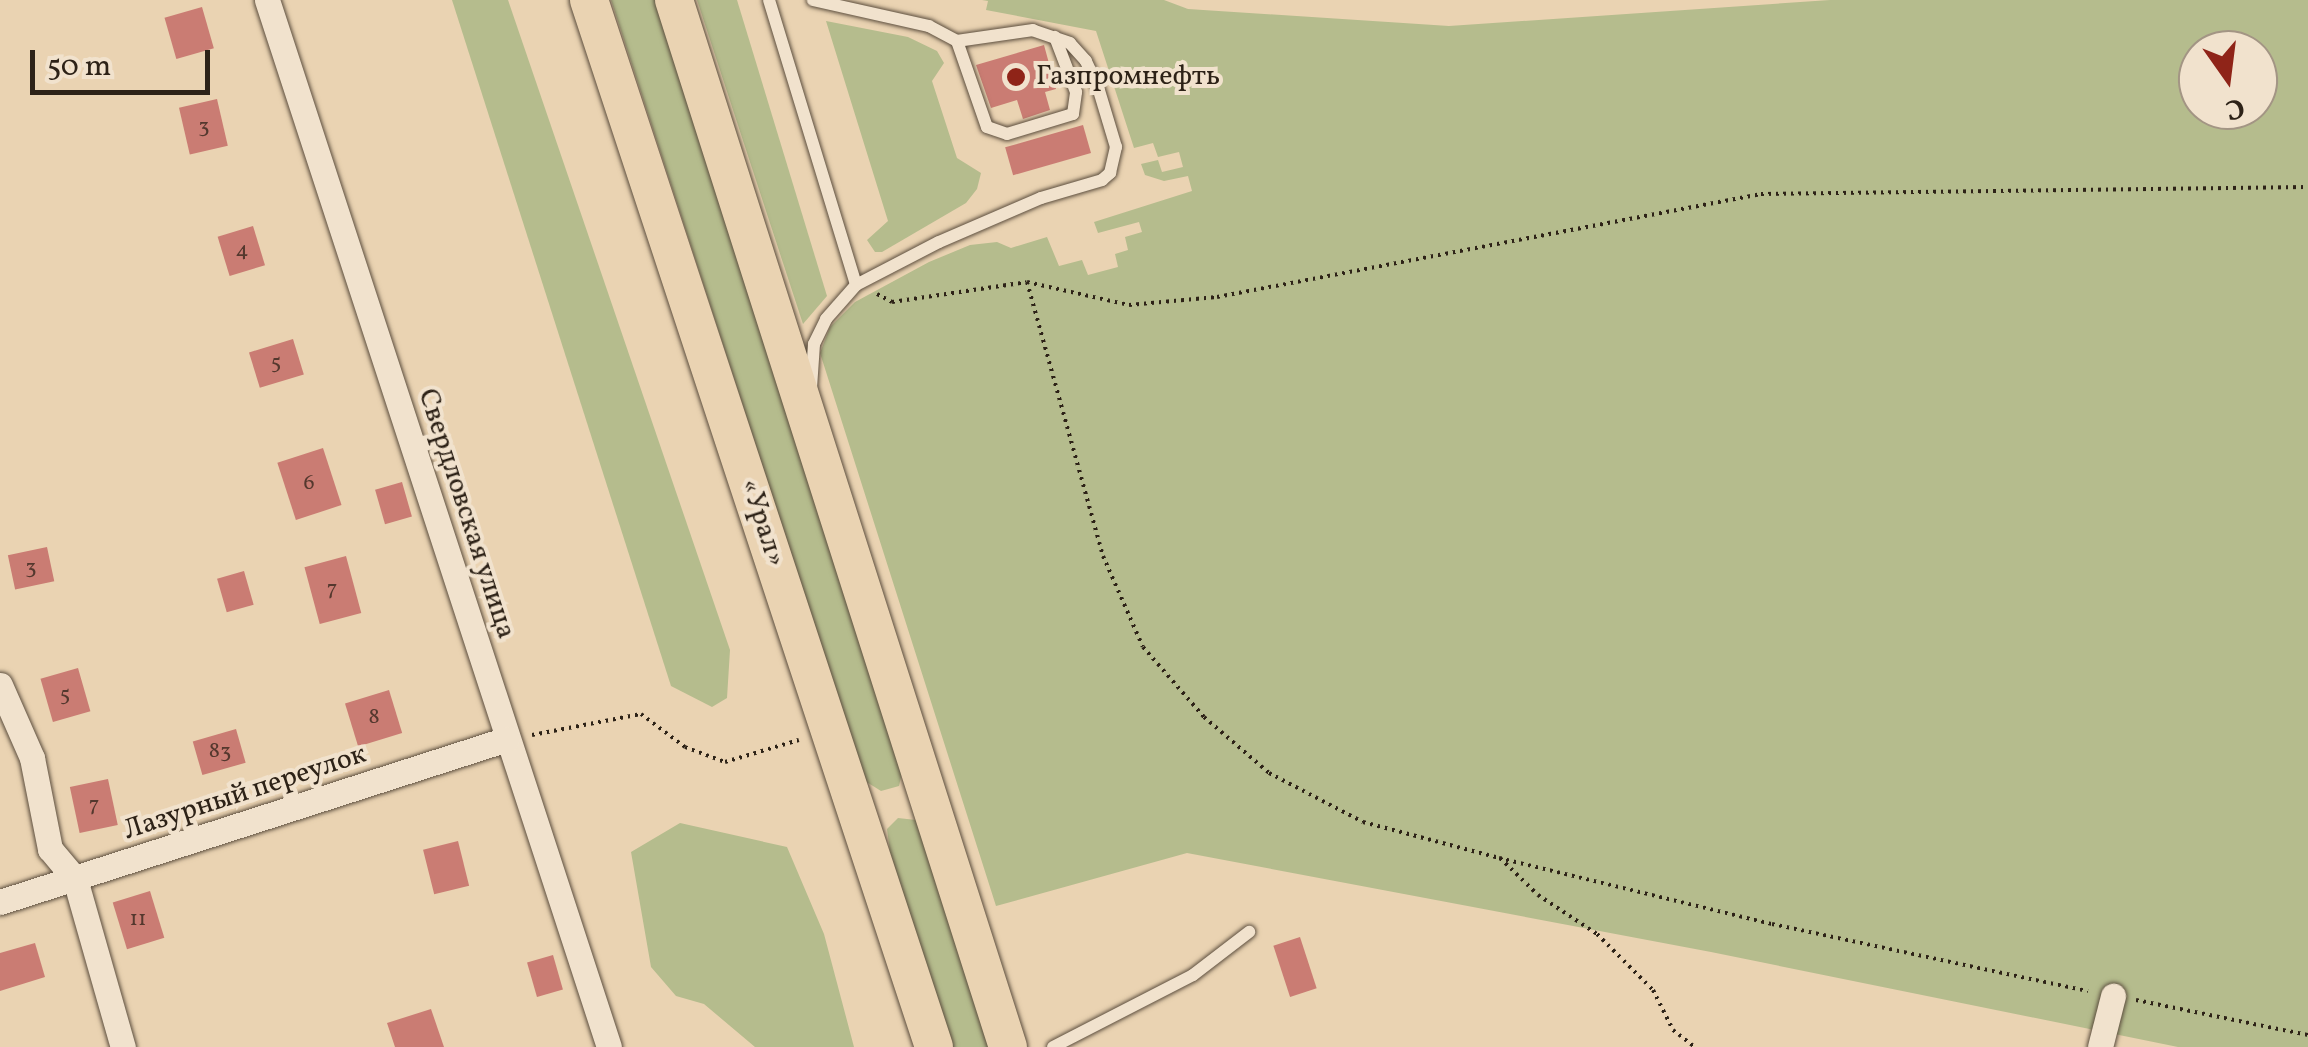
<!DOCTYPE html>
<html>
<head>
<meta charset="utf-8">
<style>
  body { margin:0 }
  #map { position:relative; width:2308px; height:1047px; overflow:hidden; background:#ead3b2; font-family:Vollkorn,serif }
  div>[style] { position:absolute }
  .green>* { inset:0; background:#b5bc8d }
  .building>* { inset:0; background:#ca7c73; transform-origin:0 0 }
  .path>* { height:4px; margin-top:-2px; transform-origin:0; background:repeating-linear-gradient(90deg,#2d2217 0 2.5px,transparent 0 7.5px) }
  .roads { filter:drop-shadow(0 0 2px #5c4e3e) drop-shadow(0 0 2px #5c4e3e) }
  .lane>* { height:12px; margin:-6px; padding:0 6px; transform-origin:6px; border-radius:6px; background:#f1e2cd }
  .street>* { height:25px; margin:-12.5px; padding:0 12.5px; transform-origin:12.5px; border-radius:12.5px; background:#f1e2cd }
  .primary>* { height:38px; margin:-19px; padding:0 19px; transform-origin:19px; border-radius:19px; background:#ead3b2 }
  .dots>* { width:28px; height:28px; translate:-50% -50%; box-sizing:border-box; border:5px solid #f1e2cd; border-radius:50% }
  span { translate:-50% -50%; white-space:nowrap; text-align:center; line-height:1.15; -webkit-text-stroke:8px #f1e2cd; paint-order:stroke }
  .number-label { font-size:22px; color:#54382e }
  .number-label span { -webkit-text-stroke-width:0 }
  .poi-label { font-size:28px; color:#2d2217 }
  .left { translate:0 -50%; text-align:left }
  .street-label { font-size:28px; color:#2d2217 }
  .north { position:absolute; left:2178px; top:30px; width:100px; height:100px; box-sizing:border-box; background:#f1e2cd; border:2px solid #a39584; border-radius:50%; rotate:166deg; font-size:28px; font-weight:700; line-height:40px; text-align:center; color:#2d2217 }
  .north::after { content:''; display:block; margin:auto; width:35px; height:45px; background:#8f2418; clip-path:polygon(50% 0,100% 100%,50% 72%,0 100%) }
  .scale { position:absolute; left:30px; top:50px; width:180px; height:45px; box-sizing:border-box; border:5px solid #2d2217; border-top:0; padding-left:12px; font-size:30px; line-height:35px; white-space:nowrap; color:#2d2217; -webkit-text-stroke:8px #f1e2cd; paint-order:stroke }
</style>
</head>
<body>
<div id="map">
  <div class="green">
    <div style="clip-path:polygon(452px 0,508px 0,730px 650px,727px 698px,712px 707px,671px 686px)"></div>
    <div style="clip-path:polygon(611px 0,655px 0,903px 768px,899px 786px,881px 791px,865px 781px)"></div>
    <div style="clip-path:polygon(697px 0,737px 0,827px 296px,803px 324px)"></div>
    <div style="clip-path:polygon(evenodd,982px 0,1164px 0,1188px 9px,1449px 26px,1830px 0,2308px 0,2308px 1047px,2178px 1047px,1711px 952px,1187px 853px,996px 906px,820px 353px,830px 327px,855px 302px,929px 262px,970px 245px,997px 242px,1011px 248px,1047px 237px,1059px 266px,1082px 260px,1088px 275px,1118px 267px,1115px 254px,1128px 250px,1125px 237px,1142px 232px,1139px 222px,1098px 233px,1094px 222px,1192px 191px,1188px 176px,1164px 181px,1145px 175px,1141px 164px,1158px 160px,1162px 172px,1183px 167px,1179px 152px,1158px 157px,1153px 143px,1134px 148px,1096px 31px,986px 10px,988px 1px,982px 0,2198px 50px,2258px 50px,2258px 110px,2198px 110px,2198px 50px)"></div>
    <div style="clip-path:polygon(826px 21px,908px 37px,937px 51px,944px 63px,932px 81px,957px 158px,981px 173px,977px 189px,966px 203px,882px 252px,875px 252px,867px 240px,888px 221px)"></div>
    <div style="clip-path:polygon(898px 818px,916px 820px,993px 1047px,952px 1047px,890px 852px,887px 829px)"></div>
    <div style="clip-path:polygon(680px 823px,787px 847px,824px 934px,854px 1047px,755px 1047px,704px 1004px,676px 996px,651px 967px,631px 852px)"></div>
  </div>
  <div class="building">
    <div style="left:202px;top:7px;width:43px;height:39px;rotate:74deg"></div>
    <div style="clip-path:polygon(1044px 45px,1056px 89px,1045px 92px,1050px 110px,1023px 119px,1017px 100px,991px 108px,976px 65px)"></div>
    <div style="left:217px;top:99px;width:48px;height:39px;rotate:77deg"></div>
    <div style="left:1083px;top:125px;width:29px;height:81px;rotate:74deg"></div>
    <div style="left:253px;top:226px;width:41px;height:37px;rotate:73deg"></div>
    <div style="left:293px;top:339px;width:37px;height:46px;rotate:73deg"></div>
    <div style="left:323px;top:448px;width:60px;height:48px;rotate:72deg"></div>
    <div style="left:402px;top:482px;width:36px;height:28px;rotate:74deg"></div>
    <div style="left:47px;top:547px;width:35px;height:40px;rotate:78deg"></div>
    <div style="left:346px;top:556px;width:59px;height:43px;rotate:75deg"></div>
    <div style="left:244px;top:571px;width:35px;height:28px;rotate:74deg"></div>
    <div style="left:78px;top:668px;width:45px;height:39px;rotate:74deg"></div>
    <div style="left:389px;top:690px;width:45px;height:46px;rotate:73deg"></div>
    <div style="left:236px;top:729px;width:35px;height:45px;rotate:74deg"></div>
    <div style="left:108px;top:779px;width:47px;height:39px;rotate:78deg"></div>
    <div style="left:458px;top:841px;width:46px;height:36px;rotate:76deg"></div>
    <div style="left:150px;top:891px;width:49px;height:39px;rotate:73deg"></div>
    <div style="left:1300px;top:937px;width:54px;height:28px;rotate:72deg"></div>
    <div style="clip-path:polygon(35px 943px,45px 977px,0 991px,0 953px)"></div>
    <div style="left:553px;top:955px;width:36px;height:27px;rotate:74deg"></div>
    <div style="clip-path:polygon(431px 1009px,444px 1047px,395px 1047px,387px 1023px)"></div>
  </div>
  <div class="path">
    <div style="left:1027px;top:282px;width:105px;rotate:12.7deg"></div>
    <div style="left:1129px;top:305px;width:88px;rotate:-5.2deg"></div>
    <div style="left:1217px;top:297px;width:554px;rotate:-10.72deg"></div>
    <div style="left:1761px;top:194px;width:547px;rotate:-0.73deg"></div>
    <div style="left:877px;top:294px;width:17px;rotate:28deg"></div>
    <div style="left:892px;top:302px;width:136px;rotate:-8.4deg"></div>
    <div style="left:1027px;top:282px;width:284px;rotate:74.5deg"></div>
    <div style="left:1103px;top:556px;width:99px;rotate:66.3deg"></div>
    <div style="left:1143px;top:647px;width:93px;rotate:48.9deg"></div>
    <div style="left:1204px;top:717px;width:86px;rotate:40.7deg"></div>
    <div style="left:1269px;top:773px;width:106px;rotate:27.5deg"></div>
    <div style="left:1363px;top:822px;width:141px;rotate:14.8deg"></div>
    <div style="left:1499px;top:858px;width:281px;rotate:13.6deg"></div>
    <div style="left:1772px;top:924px;width:323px;rotate:12deg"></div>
    <div style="left:532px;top:735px;width:111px;rotate:-10.9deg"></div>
    <div style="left:641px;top:714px;width:55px;rotate:36.9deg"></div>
    <div style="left:685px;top:747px;width:43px;rotate:20.6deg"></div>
    <div style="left:725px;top:762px;width:77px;rotate:-16.6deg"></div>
    <div style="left:1500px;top:858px;width:53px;rotate:44.2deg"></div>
    <div style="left:1538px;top:895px;width:71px;rotate:33.5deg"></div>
    <div style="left:1597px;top:934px;width:79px;rotate:45deg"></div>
    <div style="left:1653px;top:990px;width:45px;rotate:63.4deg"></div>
    <div style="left:1673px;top:1030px;width:28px;rotate:38deg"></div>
    <div style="left:2136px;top:1000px;width:176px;rotate:11.5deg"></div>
  </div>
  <div class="roads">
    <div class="lane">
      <div style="left:769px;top:0;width:298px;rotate:73deg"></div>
      <div style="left:957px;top:41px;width:91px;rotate:70.8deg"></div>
      <div style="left:987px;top:127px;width:21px;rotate:19deg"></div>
      <div style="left:1007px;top:134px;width:69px;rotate:-16.9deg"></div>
      <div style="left:1073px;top:114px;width:22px;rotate:-82deg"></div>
      <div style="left:1076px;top:92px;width:59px;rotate:-110.9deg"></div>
      <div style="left:811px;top:388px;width:44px;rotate:-86.1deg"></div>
      <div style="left:814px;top:344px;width:28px;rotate:-64deg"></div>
      <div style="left:826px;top:319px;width:45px;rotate:-48.6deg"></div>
      <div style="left:856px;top:285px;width:93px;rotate:-27.4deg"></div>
      <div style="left:939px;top:242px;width:111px;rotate:-23.3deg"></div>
      <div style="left:1041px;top:198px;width:64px;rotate:-16.4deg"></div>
      <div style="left:1102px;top:180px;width:11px;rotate:-41deg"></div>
      <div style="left:1110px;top:173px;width:27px;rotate:-77deg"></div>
      <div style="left:1116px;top:147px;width:63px;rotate:-106.7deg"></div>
      <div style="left:1098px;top:87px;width:29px;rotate:-115deg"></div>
      <div style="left:1086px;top:61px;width:24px;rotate:-132deg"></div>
      <div style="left:1070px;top:43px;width:39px;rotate:-161deg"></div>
      <div style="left:1033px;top:30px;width:77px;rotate:171.8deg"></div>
      <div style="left:957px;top:41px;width:32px;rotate:-152deg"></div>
      <div style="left:929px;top:26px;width:119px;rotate:-167.4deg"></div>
      <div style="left:1053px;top:1047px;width:157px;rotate:-27.2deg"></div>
      <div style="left:1193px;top:975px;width:71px;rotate:-37.5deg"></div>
    </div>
    <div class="street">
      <div style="left:267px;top:0;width:1101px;rotate:71.91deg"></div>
      <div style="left:0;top:685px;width:80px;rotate:66.3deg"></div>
      <div style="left:32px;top:758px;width:93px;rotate:78.8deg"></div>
      <div style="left:50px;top:849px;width:39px;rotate:50deg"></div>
      <div style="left:75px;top:879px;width:175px;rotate:74.1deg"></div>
      <div style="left:0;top:902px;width:533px;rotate:-17.82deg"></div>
      <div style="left:2100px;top:1047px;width:53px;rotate:-75.7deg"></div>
    </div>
    <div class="primary">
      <div style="left:589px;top:0;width:1102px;rotate:71.76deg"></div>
      <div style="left:674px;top:0;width:1099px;rotate:72.31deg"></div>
    </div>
  </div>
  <div class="dots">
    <div style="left:1016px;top:77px;background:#8f2418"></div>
  </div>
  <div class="number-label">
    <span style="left:204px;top:127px">3</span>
    <span style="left:242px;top:251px">4</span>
    <span style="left:276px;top:363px">5</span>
    <span style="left:309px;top:484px">6</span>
    <span style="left:31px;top:568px">3</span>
    <span style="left:332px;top:590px">7</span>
    <span style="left:65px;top:695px">5</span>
    <span style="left:374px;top:718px">8</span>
    <span style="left:220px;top:752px">83</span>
    <span style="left:94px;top:806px">7</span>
    <span style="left:138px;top:920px">11</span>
  </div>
  <div class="poi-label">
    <span class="left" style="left:1036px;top:77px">Газпромнефть</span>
  </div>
  <div class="street-label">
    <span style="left:466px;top:514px;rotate:72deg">Свердловская улица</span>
    <span style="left:762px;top:523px;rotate:72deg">«Урал»</span>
    <span style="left:245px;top:793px;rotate:-18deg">Лазурный переулок</span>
  </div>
  <div class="north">С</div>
  <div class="scale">50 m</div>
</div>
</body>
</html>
